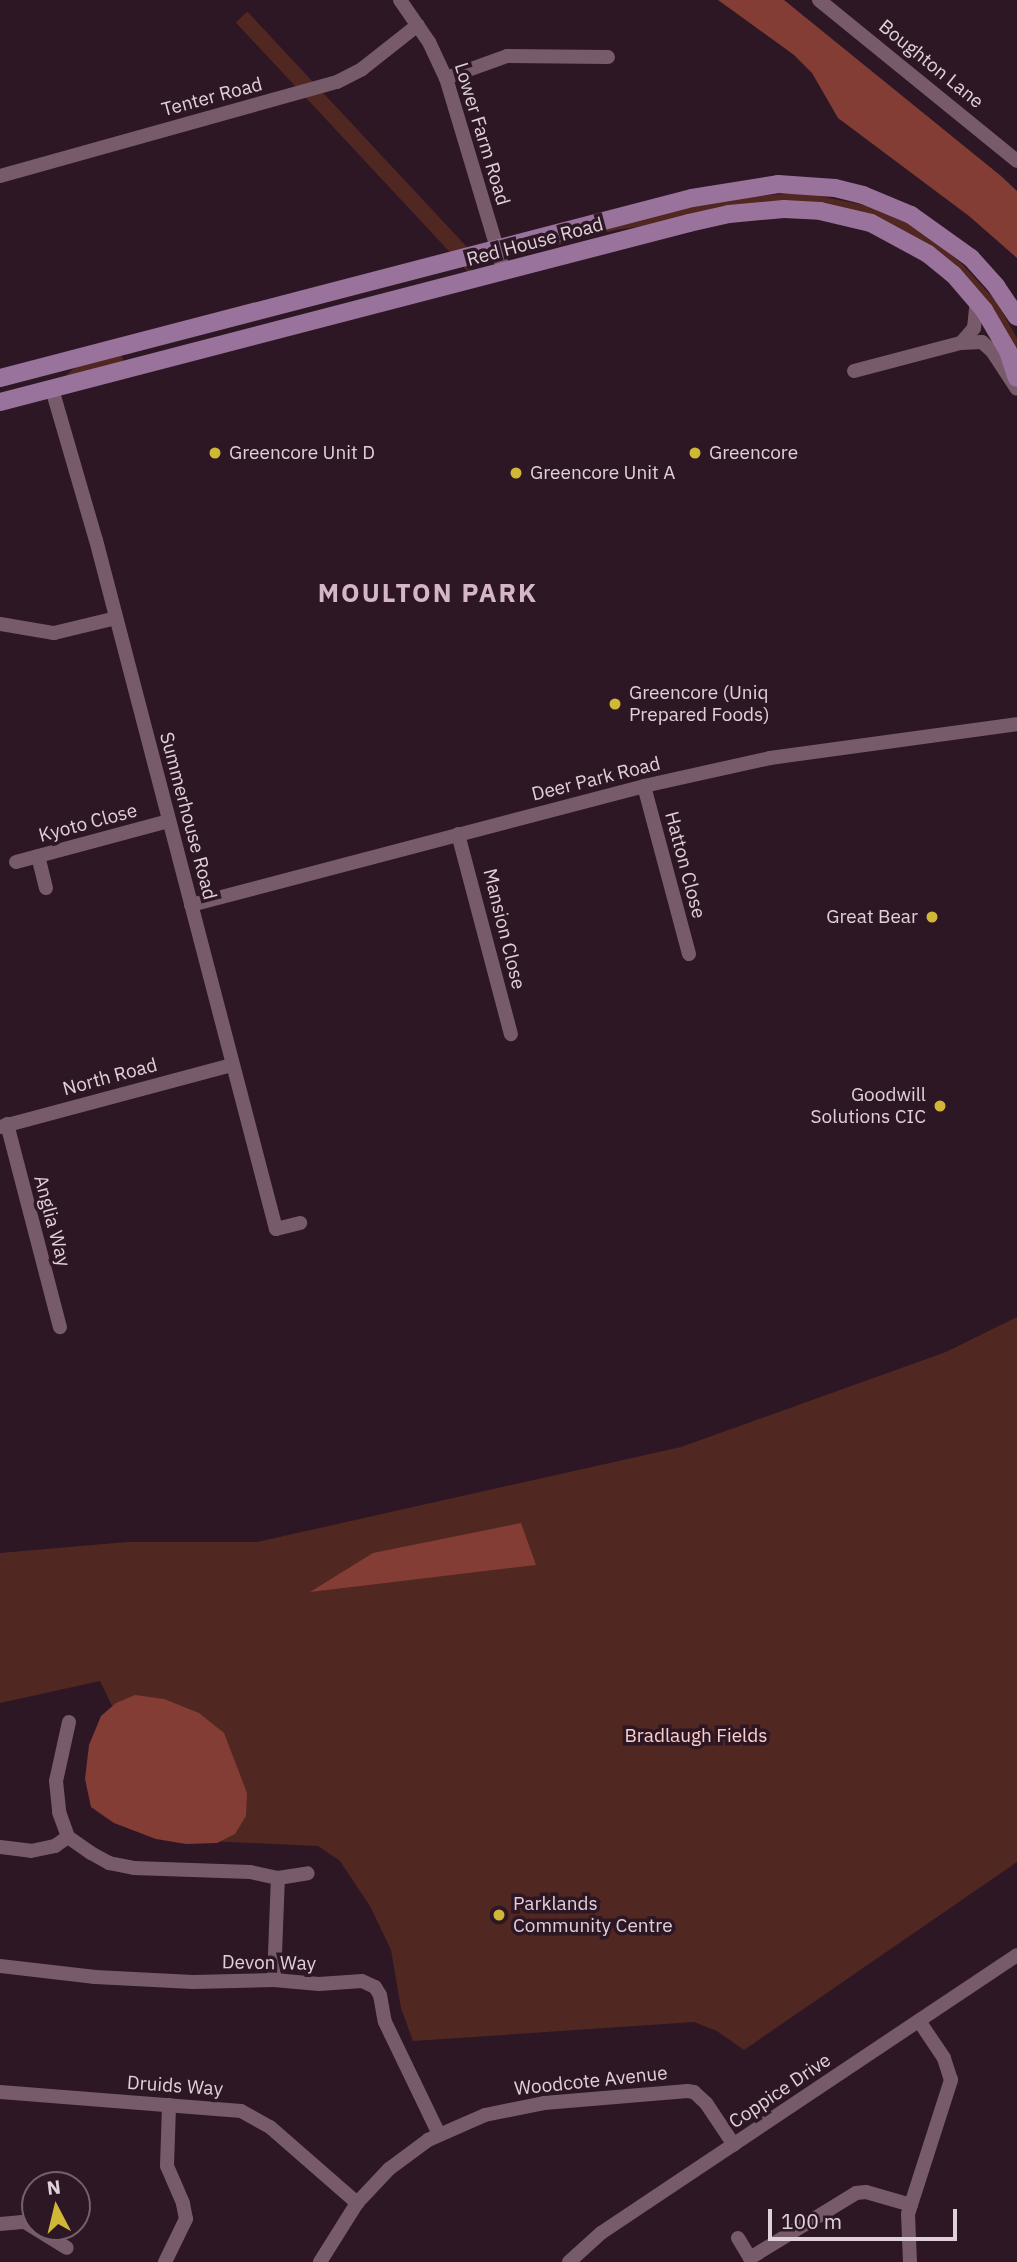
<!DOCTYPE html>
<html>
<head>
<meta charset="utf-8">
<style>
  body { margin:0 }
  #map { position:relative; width:1017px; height:2262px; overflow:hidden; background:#2d1725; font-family:"IBM Plex Sans",sans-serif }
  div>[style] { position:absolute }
  .green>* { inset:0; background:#512721; transform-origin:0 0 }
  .forest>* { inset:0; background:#833d34 }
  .minor>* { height:14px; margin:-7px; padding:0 7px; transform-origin:7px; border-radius:7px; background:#775b6b }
  .major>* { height:18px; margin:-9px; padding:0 9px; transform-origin:9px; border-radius:9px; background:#9a739c }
  .dots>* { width:19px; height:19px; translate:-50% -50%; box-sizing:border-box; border:4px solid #2d1725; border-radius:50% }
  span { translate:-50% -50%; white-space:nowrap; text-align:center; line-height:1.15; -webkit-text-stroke:7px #2d1725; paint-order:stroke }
  .street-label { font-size:19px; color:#e0d0d9 }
  .poi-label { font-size:19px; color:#e0d0d9 }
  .left { translate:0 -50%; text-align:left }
  .right { translate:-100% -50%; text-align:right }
  .park-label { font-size:19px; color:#fcd0c9 }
  .district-label { font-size:26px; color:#d5b6c7; font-weight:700; letter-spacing:2px }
  .north { position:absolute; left:21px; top:2171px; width:70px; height:70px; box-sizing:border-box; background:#2d1725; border:2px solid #75616d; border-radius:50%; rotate:353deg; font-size:19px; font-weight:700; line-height:28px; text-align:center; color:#e0d0d9 }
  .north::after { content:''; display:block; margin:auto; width:24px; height:32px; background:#d0b736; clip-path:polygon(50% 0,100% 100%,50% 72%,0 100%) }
  .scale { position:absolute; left:768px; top:2209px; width:189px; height:32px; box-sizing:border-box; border:4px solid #e0d0d9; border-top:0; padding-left:9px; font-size:21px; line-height:24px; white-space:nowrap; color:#e0d0d9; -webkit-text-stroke:5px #2d1725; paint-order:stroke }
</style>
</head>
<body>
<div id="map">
  <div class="green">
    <div style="clip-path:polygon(804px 193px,869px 206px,909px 224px,937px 243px,962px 264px,996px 301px,1017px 338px,1017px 355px,985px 300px,851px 210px,649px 225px,616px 230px,523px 254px,521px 251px,701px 204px,746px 196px)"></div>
    <div style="left:480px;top:261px;width:16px;height:341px;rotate:137deg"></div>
    <div style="clip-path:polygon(121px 354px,124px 362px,65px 376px,78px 365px)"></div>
    <div style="clip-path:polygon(1017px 1317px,1017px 1862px,744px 2050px,717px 2031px,694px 2022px,413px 2041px,401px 2008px,391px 1950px,370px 1906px,340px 1861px,318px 1846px,208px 1841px,114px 1710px,100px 1681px,0 1703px,0 1553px,127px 1542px,257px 1542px,681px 1447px,946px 1352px)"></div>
  </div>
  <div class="forest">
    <div style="clip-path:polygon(718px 0,784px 0,1001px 176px,1017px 191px,1017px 258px,969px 216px,838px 118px,812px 73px,794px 55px)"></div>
    <div style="clip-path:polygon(521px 1523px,536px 1565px,310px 1592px,373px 1553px)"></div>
    <div style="clip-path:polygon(135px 1695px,164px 1699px,199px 1713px,224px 1733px,247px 1793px,246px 1816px,235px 1834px,217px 1843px,186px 1844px,156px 1839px,114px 1823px,91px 1807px,85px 1779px,89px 1745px,101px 1716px,116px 1703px)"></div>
  </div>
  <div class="minor">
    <div style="left:400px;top:0;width:51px;rotate:55.4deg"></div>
    <div style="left:429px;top:42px;width:40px;rotate:65deg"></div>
    <div style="left:446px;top:78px;width:202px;rotate:73.3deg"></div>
    <div style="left:819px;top:0;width:255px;rotate:39.1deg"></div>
    <div style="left:446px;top:78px;width:65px;rotate:-19.8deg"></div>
    <div style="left:507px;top:56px;width:101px;rotate:0.6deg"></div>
    <div style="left:0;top:176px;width:350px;rotate:-15.6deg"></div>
    <div style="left:337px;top:82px;width:28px;rotate:-27deg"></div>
    <div style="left:362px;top:69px;width:71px;rotate:-38.2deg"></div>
    <div style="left:961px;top:343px;width:20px;rotate:-49deg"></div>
    <div style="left:974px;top:328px;width:27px;rotate:-84deg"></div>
    <div style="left:854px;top:371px;width:111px;rotate:-14.7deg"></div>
    <div style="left:961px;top:343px;width:21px;rotate:-3deg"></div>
    <div style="left:982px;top:342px;width:13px;rotate:42deg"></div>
    <div style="left:992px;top:351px;width:45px;rotate:56.7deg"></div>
    <div style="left:52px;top:389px;width:157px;rotate:73.8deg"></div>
    <div style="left:96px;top:540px;width:712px;rotate:75.36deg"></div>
    <div style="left:276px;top:1229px;width:25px;rotate:-14deg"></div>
    <div style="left:0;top:624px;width:55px;rotate:9.5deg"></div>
    <div style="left:54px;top:633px;width:64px;rotate:-13.6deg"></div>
    <div style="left:644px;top:786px;width:174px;rotate:75deg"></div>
    <div style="left:458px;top:834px;width:207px;rotate:75.2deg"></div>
    <div style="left:38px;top:856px;width:33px;rotate:76deg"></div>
    <div style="left:16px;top:862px;width:158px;rotate:-15deg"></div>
    <div style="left:191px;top:905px;width:468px;rotate:-14.7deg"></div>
    <div style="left:644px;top:786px;width:129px;rotate:-12.5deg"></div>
    <div style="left:770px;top:758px;width:249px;rotate:-7.8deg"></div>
    <div style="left:7px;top:1124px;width:210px;rotate:75.4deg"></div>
    <div style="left:0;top:1127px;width:239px;rotate:-15deg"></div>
    <div style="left:69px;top:1722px;width:60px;rotate:102.4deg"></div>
    <div style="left:56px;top:1781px;width:31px;rotate:84deg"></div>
    <div style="left:59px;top:1812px;width:27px;rotate:70deg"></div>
    <div style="left:68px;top:1837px;width:28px;rotate:35deg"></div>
    <div style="left:91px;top:1853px;width:21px;rotate:29deg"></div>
    <div style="left:109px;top:1863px;width:25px;rotate:11deg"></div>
    <div style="left:134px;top:1868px;width:116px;rotate:2deg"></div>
    <div style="left:250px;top:1872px;width:29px;rotate:12deg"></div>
    <div style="left:278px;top:1878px;width:30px;rotate:-9deg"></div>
    <div style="left:0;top:1847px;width:31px;rotate:7deg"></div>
    <div style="left:31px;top:1851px;width:25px;rotate:-12deg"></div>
    <div style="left:55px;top:1846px;width:16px;rotate:-35deg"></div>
    <div style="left:0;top:1966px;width:96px;rotate:6.6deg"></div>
    <div style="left:95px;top:1977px;width:98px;rotate:2.9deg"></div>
    <div style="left:193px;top:1982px;width:81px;rotate:-1.4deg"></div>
    <div style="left:274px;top:1980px;width:45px;rotate:5.1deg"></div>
    <div style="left:319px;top:1984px;width:43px;rotate:-4deg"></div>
    <div style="left:362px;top:1981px;width:14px;rotate:25deg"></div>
    <div style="left:375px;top:1987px;width:9px;rotate:58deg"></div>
    <div style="left:380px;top:1995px;width:27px;rotate:80deg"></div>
    <div style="left:385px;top:2022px;width:124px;rotate:64.3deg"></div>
    <div style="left:274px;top:1980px;width:102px;rotate:-87.8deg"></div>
    <div style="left:0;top:2092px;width:242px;rotate:4.5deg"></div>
    <div style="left:241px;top:2111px;width:33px;rotate:29deg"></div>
    <div style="left:270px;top:2127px;width:116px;rotate:41.1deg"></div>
    <div style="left:0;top:2224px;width:25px;rotate:-5deg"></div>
    <div style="left:25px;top:2222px;width:49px;rotate:31.8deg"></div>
    <div style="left:738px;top:2238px;width:23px;rotate:59deg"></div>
    <div style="left:750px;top:2258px;width:124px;rotate:-31.5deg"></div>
    <div style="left:856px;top:2193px;width:10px;rotate:-6deg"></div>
    <div style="left:866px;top:2192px;width:47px;rotate:16.1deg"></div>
    <div style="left:165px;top:2262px;width:48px;rotate:-64deg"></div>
    <div style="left:186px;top:2219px;width:16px;rotate:-101deg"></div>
    <div style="left:183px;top:2203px;width:40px;rotate:-113.4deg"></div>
    <div style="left:167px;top:2166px;width:61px;rotate:-88.1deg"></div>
    <div style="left:320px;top:2262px;width:70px;rotate:-57.9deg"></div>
    <div style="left:357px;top:2203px;width:47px;rotate:-46.7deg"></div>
    <div style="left:389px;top:2169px;width:49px;rotate:-36.6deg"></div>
    <div style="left:428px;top:2140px;width:62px;rotate:-23.7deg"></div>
    <div style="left:485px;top:2115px;width:60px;rotate:-11.5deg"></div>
    <div style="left:544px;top:2103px;width:144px;rotate:-4.8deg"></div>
    <div style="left:687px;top:2091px;width:7px;rotate:8deg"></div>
    <div style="left:694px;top:2092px;width:16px;rotate:43deg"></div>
    <div style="left:706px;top:2103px;width:50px;rotate:56.3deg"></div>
    <div style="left:569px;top:2262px;width:43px;rotate:-42.2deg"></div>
    <div style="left:601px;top:2233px;width:500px;rotate:-33.75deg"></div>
    <div style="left:910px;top:2262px;width:48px;rotate:-92.4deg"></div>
    <div style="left:908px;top:2214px;width:141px;rotate:-72.2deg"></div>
    <div style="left:951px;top:2080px;width:23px;rotate:-108deg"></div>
    <div style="left:944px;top:2058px;width:45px;rotate:-124deg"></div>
  </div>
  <div class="major">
    <div style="left:0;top:378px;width:715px;rotate:-14.58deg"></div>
    <div style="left:692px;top:198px;width:87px;rotate:-9.2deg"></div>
    <div style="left:778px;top:184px;width:57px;rotate:4deg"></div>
    <div style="left:835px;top:188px;width:29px;rotate:14deg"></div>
    <div style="left:863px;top:195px;width:52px;rotate:22.6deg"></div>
    <div style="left:911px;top:215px;width:74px;rotate:35.6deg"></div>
    <div style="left:971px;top:258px;width:38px;rotate:48deg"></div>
    <div style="left:996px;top:286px;width:37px;rotate:56deg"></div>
    <div style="left:0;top:402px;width:712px;rotate:-14.56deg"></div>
    <div style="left:689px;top:223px;width:41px;rotate:-12.7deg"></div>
    <div style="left:729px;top:214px;width:55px;rotate:-5.2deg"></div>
    <div style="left:784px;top:209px;width:36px;rotate:3deg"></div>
    <div style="left:820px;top:211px;width:52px;rotate:13.2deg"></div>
    <div style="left:871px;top:223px;width:65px;rotate:28.5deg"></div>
    <div style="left:928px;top:254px;width:32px;rotate:39deg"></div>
    <div style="left:953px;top:274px;width:48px;rotate:49.3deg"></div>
    <div style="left:984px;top:310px;width:48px;rotate:59.7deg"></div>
    <div style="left:1008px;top:351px;width:28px;rotate:72deg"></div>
  </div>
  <div class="dots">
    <div style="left:215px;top:453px;background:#d0b736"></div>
    <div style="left:695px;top:453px;background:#d0b736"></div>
    <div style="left:516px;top:473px;background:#d0b736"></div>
    <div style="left:615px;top:704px;background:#d0b736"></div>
    <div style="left:932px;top:917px;background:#d0b736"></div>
    <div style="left:940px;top:1106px;background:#d0b736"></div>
    <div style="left:499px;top:1915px;background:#d0b736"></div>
  </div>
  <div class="street-label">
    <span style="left:931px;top:64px;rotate:39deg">Boughton Lane</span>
    <span style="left:212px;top:97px;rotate:-15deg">Tenter Road</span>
    <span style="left:482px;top:134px;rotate:73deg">Lower Farm Road</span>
    <span style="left:535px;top:242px;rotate:-15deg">Red House Road</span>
    <span style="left:596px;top:779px;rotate:-14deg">Deer Park Road</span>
    <span style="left:188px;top:816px;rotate:75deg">Summerhouse Road</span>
    <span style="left:88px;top:823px;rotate:-15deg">Kyoto Close</span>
    <span style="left:685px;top:865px;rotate:75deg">Hatton Close</span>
    <span style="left:504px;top:929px;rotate:76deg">Mansion Close</span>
    <span style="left:110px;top:1077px;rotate:-15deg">North Road</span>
    <span style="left:52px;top:1221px;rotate:75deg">Anglia Way</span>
    <span style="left:269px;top:1963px;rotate:1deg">Devon Way</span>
    <span style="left:591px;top:2081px;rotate:-6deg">Woodcote Avenue</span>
    <span style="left:175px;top:2086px;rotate:4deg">Druids Way</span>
    <span style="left:780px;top:2091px;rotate:-34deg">Coppice Drive</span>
  </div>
  <div class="poi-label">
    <span class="left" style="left:229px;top:453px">Greencore Unit D</span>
    <span class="left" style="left:709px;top:453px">Greencore</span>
    <span class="left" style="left:530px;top:473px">Greencore Unit A</span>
    <span class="left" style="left:629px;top:704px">Greencore (Uniq<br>Prepared Foods)</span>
    <span class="right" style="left:918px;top:917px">Great Bear</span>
    <span class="right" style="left:926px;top:1106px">Goodwill<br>Solutions CIC</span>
    <span class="left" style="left:513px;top:1915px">Parklands<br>Community Centre</span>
  </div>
  <div class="park-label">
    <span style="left:696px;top:1736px">Bradlaugh Fields</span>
  </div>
  <div class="district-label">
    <span style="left:428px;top:593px">MOULTON PARK</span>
  </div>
  <div class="north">N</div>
  <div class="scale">100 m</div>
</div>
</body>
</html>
